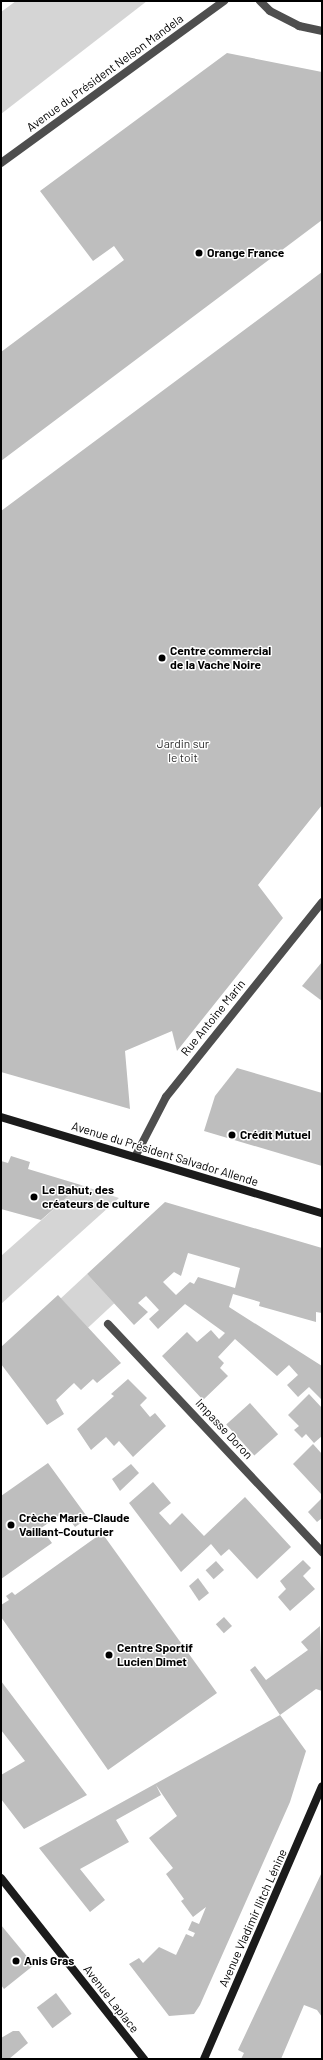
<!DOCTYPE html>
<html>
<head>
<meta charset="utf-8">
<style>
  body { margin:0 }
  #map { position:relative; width:323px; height:2060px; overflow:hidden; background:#fff; font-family:Barlow,sans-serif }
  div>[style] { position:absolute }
  .green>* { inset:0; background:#d5d5d5; transform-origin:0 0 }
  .building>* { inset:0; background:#bebebe; transform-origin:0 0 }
  .street>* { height:8px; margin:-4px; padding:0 4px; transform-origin:4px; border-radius:4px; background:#4e4e4e }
  .secondary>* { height:8px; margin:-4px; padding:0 4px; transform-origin:4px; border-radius:4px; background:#1b1b1b }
  .dots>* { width:11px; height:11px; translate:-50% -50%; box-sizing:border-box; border:2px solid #fff; border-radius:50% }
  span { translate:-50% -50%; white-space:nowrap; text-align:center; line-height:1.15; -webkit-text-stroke:3px #fff; paint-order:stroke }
  .street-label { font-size:12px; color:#000 }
  .poi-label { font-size:12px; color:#000; font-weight:700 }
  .left { translate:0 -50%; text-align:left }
  .park-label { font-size:12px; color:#2c2c2c }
  .frame { position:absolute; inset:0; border:2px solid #000; pointer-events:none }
</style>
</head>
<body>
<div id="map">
  <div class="green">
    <div style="clip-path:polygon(16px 1px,147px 1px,1px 114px,1px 12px)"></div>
    <div style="clip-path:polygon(81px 1185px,119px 1198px,1px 1304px,1px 1256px)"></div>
    <div style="left:87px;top:1274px;width:40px;height:36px;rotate:47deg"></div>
  </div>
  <div class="building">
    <div style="clip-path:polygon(227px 53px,322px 72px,322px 220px,1px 461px,1px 352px,124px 260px,114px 246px,93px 261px,40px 191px)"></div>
    <div style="clip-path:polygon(322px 272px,322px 805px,258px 885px,283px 918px,177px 1051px,172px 1031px,125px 1051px,130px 1109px,1px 1072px,1px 511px)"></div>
    <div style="clip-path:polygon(322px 962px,322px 1001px,302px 986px)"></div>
    <div style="clip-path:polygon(237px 1068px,322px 1093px,322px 1166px,204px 1131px,215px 1096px)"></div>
    <div style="clip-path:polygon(11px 1156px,30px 1162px,28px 1169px,81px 1185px,41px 1220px,1px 1209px,1px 1161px,8px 1163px)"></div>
    <div style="clip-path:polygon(evenodd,165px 1202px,322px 1248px,322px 1313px,316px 1312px,316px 1322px,259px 1306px,260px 1302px,233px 1294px,229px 1307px,322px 1366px,322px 1400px,309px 1387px,298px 1397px,287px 1385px,298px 1375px,289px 1365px,277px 1376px,235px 1339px,218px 1357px,224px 1363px,220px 1368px,228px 1376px,203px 1400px,162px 1356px,187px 1332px,197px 1342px,211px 1330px,219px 1339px,225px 1333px,185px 1304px,158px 1329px,149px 1319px,159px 1310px,146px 1296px,138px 1303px,148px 1312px,134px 1325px,87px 1274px,165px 1202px,188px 1253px,240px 1268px,235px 1288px,198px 1277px,194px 1284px,190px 1282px,176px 1295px,163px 1282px,174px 1272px,181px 1276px,188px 1253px)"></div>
    <div style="clip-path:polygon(58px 1295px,121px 1363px,97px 1383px,93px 1379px,81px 1390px,74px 1383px,56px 1400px,64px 1414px,47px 1425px,1px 1364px,1px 1347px)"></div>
    <div style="clip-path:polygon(128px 1379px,147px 1398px,140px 1405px,150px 1417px,155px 1413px,166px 1426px,133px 1457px,119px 1441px,114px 1446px,106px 1437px,91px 1450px,77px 1429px,114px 1396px,111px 1394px)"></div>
    <div style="clip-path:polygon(309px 1394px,322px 1408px,322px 1436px,314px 1443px,306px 1434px,302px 1438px,294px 1430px,299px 1426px,288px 1415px)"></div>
    <div style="left:250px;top:1403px;width:42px;height:32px;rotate:48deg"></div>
    <div style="clip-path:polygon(313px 1444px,322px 1454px,322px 1495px,293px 1464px)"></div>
    <div style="clip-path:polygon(48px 1463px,88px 1518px,75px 1527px,64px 1512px,41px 1528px,52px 1543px,1px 1579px,1px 1496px)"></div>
    <div style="clip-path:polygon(131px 1464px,139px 1473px,120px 1491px,112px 1479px)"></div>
    <div style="clip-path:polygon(153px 1482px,171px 1503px,159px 1513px,170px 1525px,182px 1513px,204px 1536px,245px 1497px,291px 1547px,257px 1579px,229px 1549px,221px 1556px,211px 1544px,181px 1572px,129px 1503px)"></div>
    <div style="clip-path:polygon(322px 1498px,322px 1518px,317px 1522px,308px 1512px)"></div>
    <div style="clip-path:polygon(102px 1533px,217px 1693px,108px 1770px,1px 1617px,1px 1605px,9px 1600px,6px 1596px,12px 1592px,15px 1595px)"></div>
    <div style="clip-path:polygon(303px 1560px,311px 1568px,303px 1576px,315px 1589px,290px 1611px,278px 1597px,286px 1589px,280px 1581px)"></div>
    <div style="left:216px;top:1561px;width:12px;height:14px;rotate:48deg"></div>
    <div style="clip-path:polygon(198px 1578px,209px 1593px,199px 1601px,189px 1586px)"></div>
    <div style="left:224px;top:1617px;width:12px;height:11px;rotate:48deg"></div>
    <div style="clip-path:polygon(320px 1626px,322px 1691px,316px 1689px,280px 1715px,250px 1670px,255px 1666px,266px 1680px,308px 1650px,301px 1642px)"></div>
    <div style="clip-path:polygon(1px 1681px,87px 1795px,24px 1829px,1px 1799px,1px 1775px,25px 1761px,1px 1730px)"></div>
    <div style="clip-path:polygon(280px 1715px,306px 1751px,290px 1802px,200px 2005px,194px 2014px,169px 2016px,129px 1964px,139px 1958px,143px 1963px,159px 1947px,176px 1955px,186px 1934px,193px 1937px,195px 1933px,188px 1930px,192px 1921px,199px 1924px,206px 1907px,193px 1917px,181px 1901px,184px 1899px,166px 1874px,173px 1868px,149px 1838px,177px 1816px,156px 1785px,161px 1795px,116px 1820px,129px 1842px,80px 1869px,105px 1900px,90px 1912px,39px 1848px)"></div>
    <div style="clip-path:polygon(322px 1872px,322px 2017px,317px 2010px,304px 2005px,281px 2059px,241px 2059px,244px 2053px,238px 2050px)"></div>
    <div style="clip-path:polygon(1px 1925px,34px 1965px,4px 1989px,1px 1985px)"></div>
    <div style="left:56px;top:1993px;width:26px;height:24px;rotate:53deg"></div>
    <div style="clip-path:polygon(13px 2031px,19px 2031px,28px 2043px,9px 2059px,1px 2059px,1px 2038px)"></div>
  </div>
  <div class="street">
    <div style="left:260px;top:1px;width:14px;rotate:45deg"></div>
    <div style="left:270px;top:11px;width:33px;rotate:27deg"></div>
    <div style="left:299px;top:26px;width:24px;rotate:12deg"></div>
    <div style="left:1px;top:163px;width:276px;rotate:-36deg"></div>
    <div style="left:135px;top:1157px;width:68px;rotate:-62.7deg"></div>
    <div style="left:166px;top:1097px;width:250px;rotate:-51.3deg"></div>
    <div style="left:108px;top:1324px;width:313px;rotate:46.8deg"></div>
  </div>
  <div class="secondary">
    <div style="left:1px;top:1117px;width:335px;rotate:16.7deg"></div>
    <div style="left:1px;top:1878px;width:231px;rotate:51.7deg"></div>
    <div style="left:204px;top:2059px;width:297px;rotate:-66.6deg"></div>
  </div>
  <div class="dots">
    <div style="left:199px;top:253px;background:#000"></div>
    <div style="left:162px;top:658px;background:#000"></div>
    <div style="left:232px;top:1135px;background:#000"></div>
    <div style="left:34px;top:1197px;background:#000"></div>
    <div style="left:11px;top:1525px;background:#000"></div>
    <div style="left:109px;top:1655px;background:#000"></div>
    <div style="left:16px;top:1961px;background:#000"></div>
  </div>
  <div class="street-label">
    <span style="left:105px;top:73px;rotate:-36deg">Avenue du Président Nelson Mandela</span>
    <span style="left:213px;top:1018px;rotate:-51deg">Rue Antoine Marin</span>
    <span style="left:165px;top:1154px;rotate:17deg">Avenue du Président Salvador Allende</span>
    <span style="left:224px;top:1429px;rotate:47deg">Impasse Doron</span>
    <span style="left:253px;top:1918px;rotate:-66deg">Avenue Vladimir Ilitch Lénine</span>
    <span style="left:111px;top:1999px;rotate:52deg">Avenue Laplace</span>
  </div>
  <div class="poi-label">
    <span class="left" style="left:207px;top:253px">Orange France</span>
    <span class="left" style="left:170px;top:658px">Centre commercial<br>de la Vache Noire</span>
    <span class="left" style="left:240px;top:1135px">Crédit Mutuel</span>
    <span class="left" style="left:42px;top:1197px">Le Bahut, des<br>créateurs de culture</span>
    <span class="left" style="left:19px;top:1525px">Crèche Marie-Claude<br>Vaillant-Couturier</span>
    <span class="left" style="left:117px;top:1655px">Centre Sportif<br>Lucien Dimet</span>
    <span class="left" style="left:24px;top:1961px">Anis Gras</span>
  </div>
  <div class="park-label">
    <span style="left:183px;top:751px">Jardin sur<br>le toit</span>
  </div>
  <div class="frame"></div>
</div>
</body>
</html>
